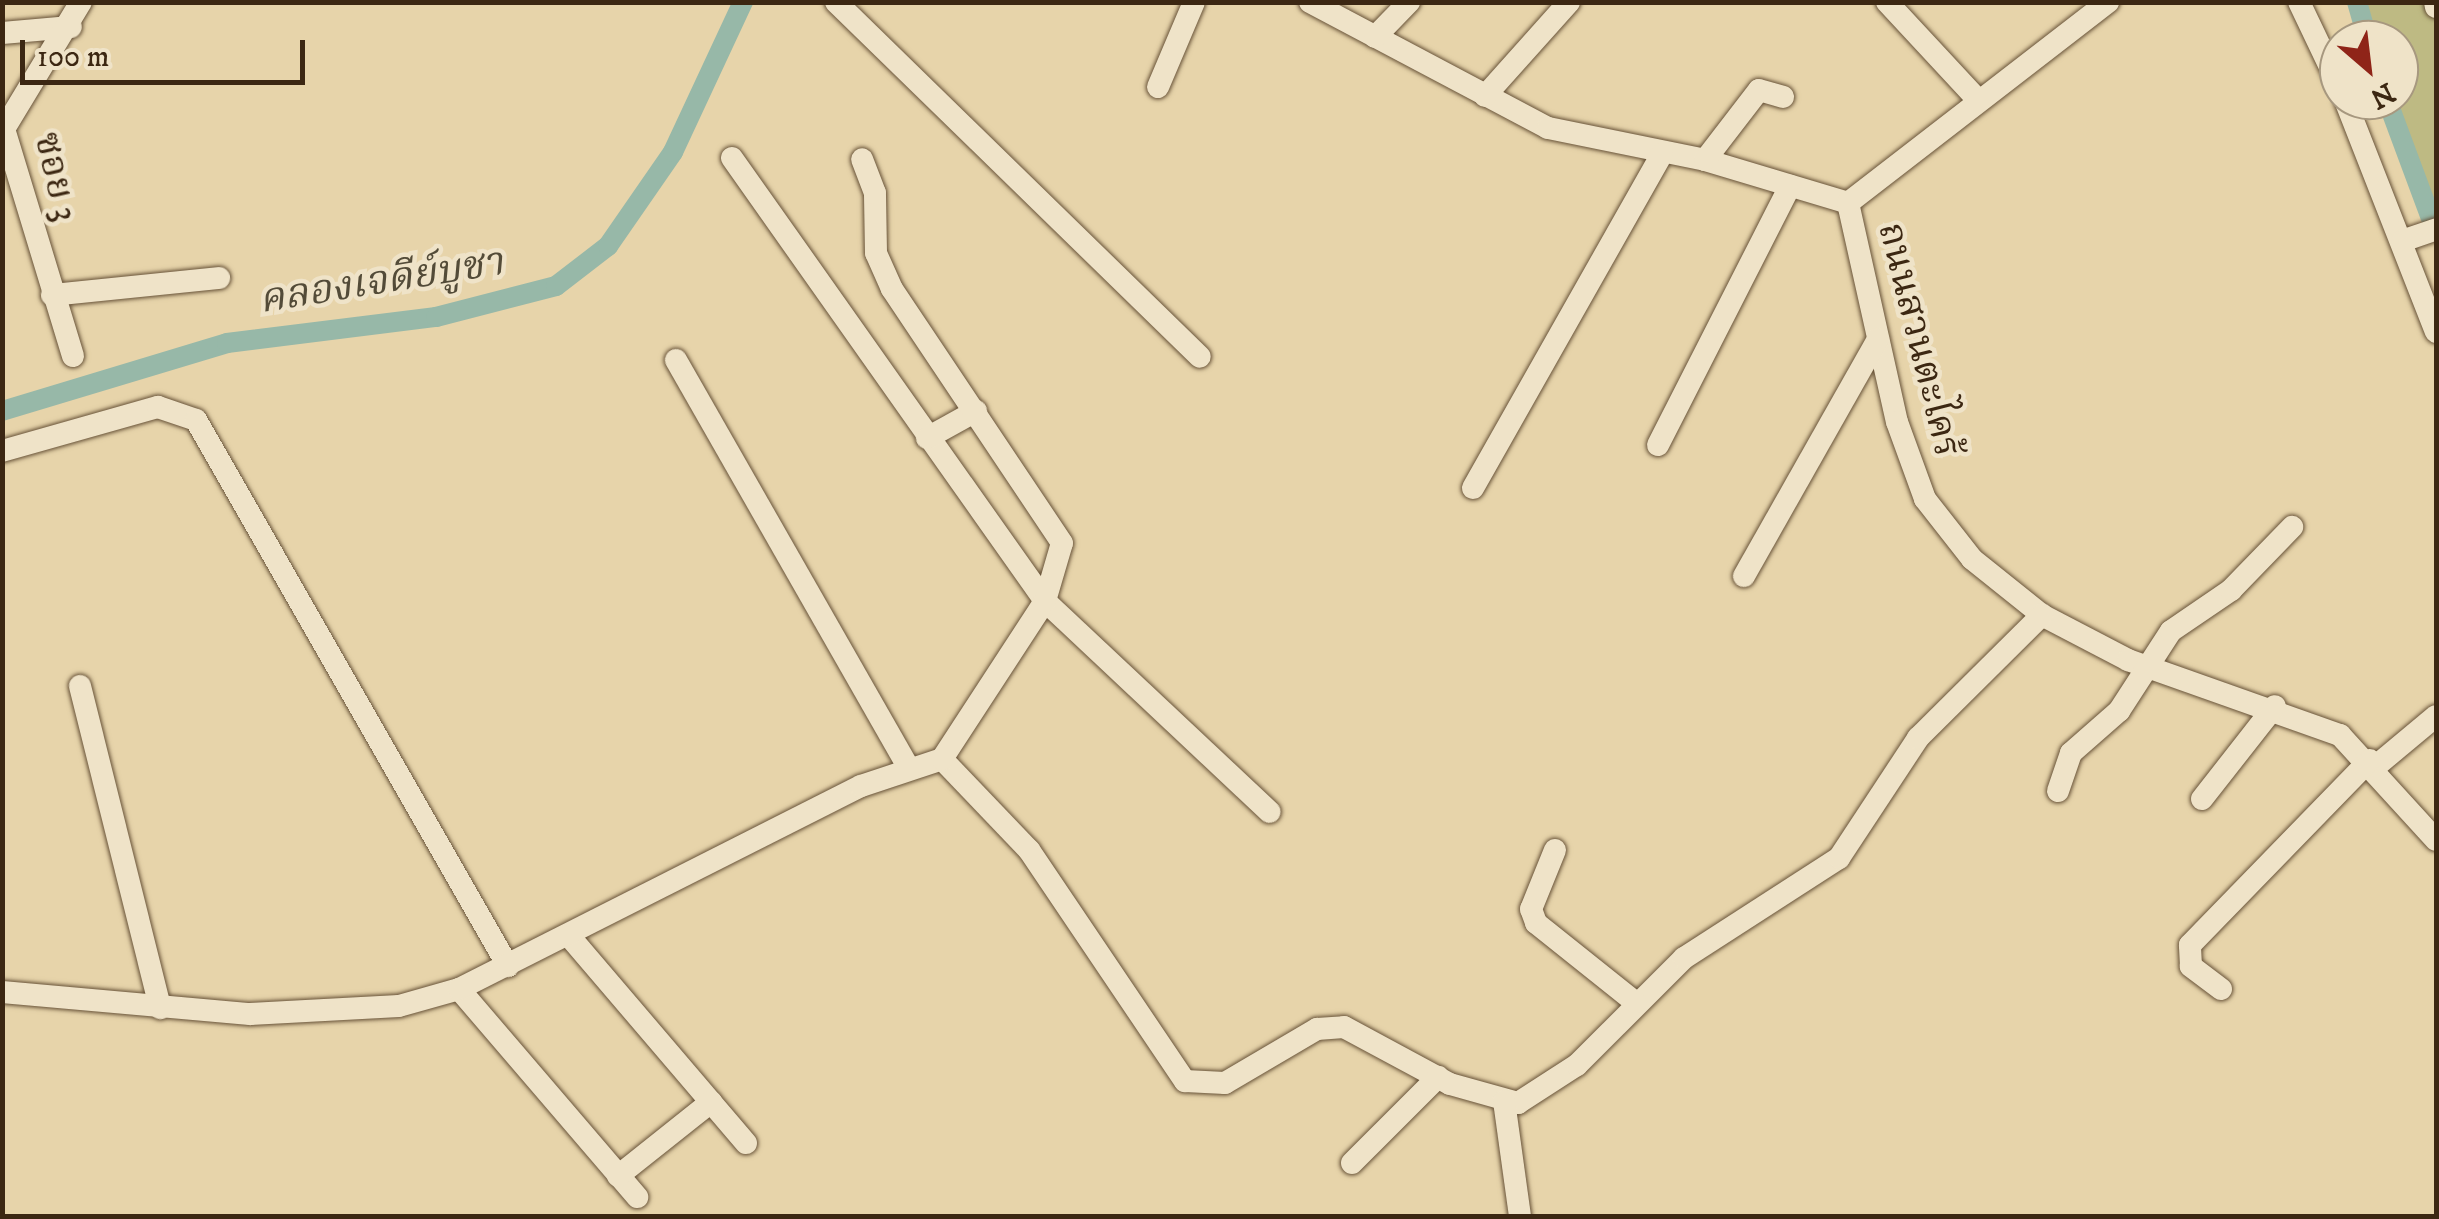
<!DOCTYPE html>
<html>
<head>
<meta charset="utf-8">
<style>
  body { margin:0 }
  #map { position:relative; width:2439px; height:1219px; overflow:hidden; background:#e7d4aa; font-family:"IM FELL DW Pica","Noto Serif Thai",serif }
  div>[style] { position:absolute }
  .green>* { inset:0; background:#beba83 }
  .canal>* { height:20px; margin:-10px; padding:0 10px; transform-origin:10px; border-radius:10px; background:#97b8a8 }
  .roads { filter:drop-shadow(0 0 2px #675238) drop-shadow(0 0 2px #675238) }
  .minor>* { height:22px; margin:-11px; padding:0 11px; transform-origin:11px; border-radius:11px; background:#efe3c8 }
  span { translate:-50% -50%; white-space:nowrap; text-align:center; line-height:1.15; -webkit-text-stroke:9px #efe3c8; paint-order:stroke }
  .street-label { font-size:38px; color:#3c2712 }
  .water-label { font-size:40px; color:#534b38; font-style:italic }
  .frame { position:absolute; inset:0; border:5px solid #3c2712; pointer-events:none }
  .north { position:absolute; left:2319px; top:20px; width:100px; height:100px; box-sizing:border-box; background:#efe3c8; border:2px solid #a7987f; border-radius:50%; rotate:152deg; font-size:28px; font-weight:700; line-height:40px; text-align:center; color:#3c2712 }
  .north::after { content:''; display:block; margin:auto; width:35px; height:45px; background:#8f2418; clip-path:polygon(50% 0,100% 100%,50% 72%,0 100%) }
  .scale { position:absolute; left:20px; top:40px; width:285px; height:45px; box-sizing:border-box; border:5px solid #3c2712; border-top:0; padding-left:12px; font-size:30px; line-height:35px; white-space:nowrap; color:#3c2712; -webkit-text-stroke:8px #efe3c8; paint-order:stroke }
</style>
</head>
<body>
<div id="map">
  <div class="green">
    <div style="clip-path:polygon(2357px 3px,2436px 3px,2436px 232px,2387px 100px,2399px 100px,2399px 40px,2368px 40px)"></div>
  </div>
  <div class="canal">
    <div style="left:2357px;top:2px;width:40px;rotate:74deg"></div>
    <div style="left:2387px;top:100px;width:141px;rotate:69.6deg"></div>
    <div style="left:2px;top:411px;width:235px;rotate:-16.8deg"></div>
    <div style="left:227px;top:343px;width:211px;rotate:-7.1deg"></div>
    <div style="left:436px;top:317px;width:124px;rotate:-14.5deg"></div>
    <div style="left:556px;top:286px;width:66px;rotate:-37.6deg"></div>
    <div style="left:608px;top:246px;width:114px;rotate:-55.3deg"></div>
    <div style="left:673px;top:152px;width:166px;rotate:-65deg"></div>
  </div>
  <div class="roads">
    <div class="minor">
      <div style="left:836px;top:2px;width:508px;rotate:44.28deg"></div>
      <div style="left:1310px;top:2px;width:269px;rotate:27.9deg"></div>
      <div style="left:1548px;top:128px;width:160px;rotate:11.5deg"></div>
      <div style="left:1705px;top:160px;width:149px;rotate:16.7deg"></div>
      <div style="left:1848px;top:203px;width:224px;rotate:77.4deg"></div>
      <div style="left:1897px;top:422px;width:82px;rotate:70deg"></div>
      <div style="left:1925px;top:499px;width:76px;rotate:51.9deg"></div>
      <div style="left:1972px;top:559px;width:90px;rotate:38.7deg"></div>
      <div style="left:2042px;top:615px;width:97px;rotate:27.6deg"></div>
      <div style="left:2128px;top:660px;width:225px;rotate:19.5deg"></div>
      <div style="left:2340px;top:735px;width:142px;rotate:47.6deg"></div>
      <div style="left:1887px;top:2px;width:132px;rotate:47.1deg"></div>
      <div style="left:2299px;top:2px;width:93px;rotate:64.5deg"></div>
      <div style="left:2435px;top:2px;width:5px;rotate:79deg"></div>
      <div style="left:2px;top:33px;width:69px;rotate:-5deg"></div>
      <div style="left:1375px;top:37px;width:49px;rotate:-45.8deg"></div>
      <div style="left:1158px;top:87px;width:92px;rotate:-67deg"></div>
      <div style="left:1485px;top:96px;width:126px;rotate:-48.2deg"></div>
      <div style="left:2345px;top:100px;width:249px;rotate:68.6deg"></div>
      <div style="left:732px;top:158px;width:542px;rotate:54.76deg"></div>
      <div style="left:1045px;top:601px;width:308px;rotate:43.2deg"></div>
      <div style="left:1705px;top:160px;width:88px;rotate:-52.4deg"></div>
      <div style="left:1759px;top:90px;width:25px;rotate:16deg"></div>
      <div style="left:1848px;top:203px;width:329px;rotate:-37.7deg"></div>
      <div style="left:2402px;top:241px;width:36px;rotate:-19deg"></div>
      <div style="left:52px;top:295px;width:168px;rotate:-5.8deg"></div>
      <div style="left:73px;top:356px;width:237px;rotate:-106.9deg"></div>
      <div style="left:4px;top:129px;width:149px;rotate:-58.8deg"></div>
      <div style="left:676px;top:360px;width:468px;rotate:60.3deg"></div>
      <div style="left:927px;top:438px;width:56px;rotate:-28.9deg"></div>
      <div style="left:1658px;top:445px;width:291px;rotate:-63deg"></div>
      <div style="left:2px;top:451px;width:162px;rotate:-15.8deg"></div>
      <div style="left:158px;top:407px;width:40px;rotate:18.9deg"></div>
      <div style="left:196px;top:420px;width:629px;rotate:60.26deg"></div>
      <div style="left:1473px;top:488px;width:384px;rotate:-60.5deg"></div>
      <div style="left:1744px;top:576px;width:272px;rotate:-60.5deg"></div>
      <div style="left:80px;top:686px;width:332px;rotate:76deg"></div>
      <div style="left:942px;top:759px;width:126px;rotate:46.3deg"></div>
      <div style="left:1029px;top:850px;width:279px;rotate:56deg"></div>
      <div style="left:1185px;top:1081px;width:40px;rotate:2.9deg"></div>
      <div style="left:1225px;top:1083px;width:107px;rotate:-30.4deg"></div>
      <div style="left:1317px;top:1029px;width:27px;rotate:-4deg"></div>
      <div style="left:1344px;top:1027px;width:120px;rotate:28.3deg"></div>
      <div style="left:1450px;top:1084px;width:71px;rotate:15.6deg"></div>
      <div style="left:1518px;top:1103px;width:70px;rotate:-32.8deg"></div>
      <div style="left:1577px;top:1065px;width:151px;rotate:-45deg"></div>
      <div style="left:1684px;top:958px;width:184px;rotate:-32.8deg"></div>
      <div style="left:1839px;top:858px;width:144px;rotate:-56.6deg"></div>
      <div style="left:1918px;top:738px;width:175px;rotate:-44.8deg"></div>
      <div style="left:2376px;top:766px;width:78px;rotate:-39.8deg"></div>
      <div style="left:2058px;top:791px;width:40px;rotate:-71.1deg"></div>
      <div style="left:2071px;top:753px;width:64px;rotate:-41.2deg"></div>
      <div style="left:2119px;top:711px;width:95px;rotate:-57deg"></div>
      <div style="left:2171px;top:631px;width:73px;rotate:-34.3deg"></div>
      <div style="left:2231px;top:590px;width:88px;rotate:-45.9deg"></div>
      <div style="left:2202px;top:799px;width:118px;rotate:-51.9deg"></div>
      <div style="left:1555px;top:850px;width:64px;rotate:112.1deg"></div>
      <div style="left:1531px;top:909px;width:15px;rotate:70deg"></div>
      <div style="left:1536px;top:923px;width:127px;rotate:38.6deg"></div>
      <div style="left:570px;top:937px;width:271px;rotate:49.5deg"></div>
      <div style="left:459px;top:989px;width:274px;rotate:49.4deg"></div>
      <div style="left:2221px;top:989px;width:38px;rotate:-143deg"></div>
      <div style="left:2191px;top:966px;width:21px;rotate:-93deg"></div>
      <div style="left:2190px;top:945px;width:258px;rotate:-45.8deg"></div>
      <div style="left:2px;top:992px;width:249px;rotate:5.1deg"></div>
      <div style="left:250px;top:1014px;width:149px;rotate:-3.1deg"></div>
      <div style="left:399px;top:1006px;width:62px;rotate:-15.8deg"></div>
      <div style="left:459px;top:989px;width:450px;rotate:-26.8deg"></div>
      <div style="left:861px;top:786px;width:85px;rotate:-18.4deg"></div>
      <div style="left:942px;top:759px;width:189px;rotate:-56.9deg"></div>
      <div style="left:1045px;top:601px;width:60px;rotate:-73.7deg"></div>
      <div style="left:1062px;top:543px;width:306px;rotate:-123.8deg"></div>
      <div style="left:892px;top:289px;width:39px;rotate:-114deg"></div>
      <div style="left:876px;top:253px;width:60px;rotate:-91deg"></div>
      <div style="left:875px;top:193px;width:36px;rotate:-111deg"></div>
      <div style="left:1504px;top:1101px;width:116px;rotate:82.1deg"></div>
      <div style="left:1352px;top:1163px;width:122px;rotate:-45deg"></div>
      <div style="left:618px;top:1176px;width:119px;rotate:-38.5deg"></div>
    </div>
  </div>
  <div class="street-label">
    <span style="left:55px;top:177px;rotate:77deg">ซอย 3</span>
    <span style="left:1918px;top:340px;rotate:76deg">ถนนสวนตะไคร้</span>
  </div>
  <div class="water-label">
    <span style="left:381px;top:282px;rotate:-9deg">คลองเจดีย์บูชา</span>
  </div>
  <div class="frame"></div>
  <div class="north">N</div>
  <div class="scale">100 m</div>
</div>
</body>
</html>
